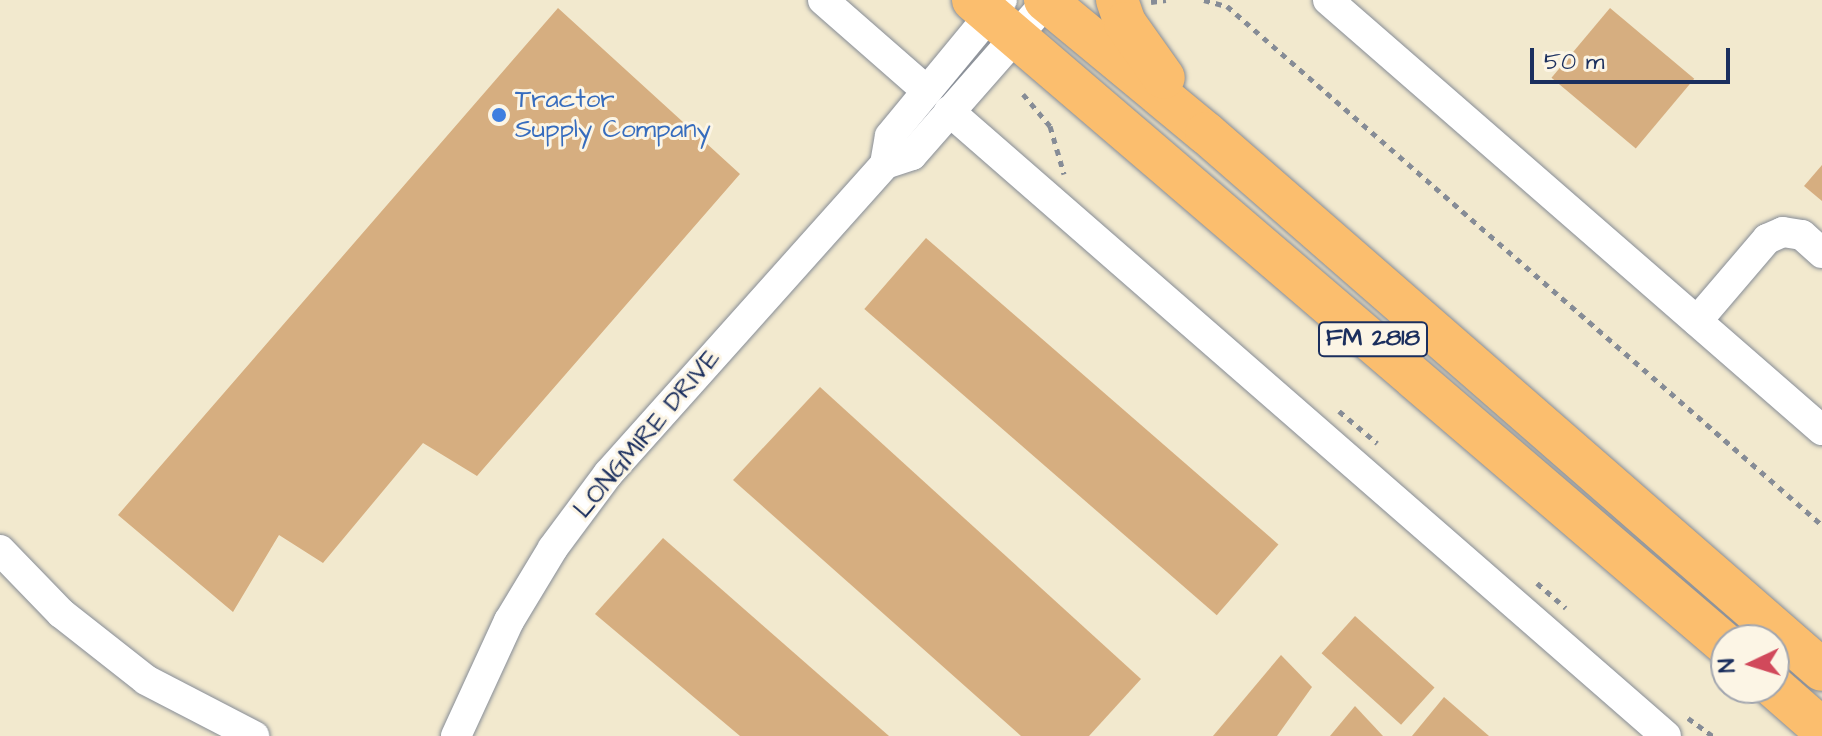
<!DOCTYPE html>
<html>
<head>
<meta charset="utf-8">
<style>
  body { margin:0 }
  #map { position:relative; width:1822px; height:736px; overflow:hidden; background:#f2e9ce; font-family:"Architects Daughter",sans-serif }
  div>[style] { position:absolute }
  .building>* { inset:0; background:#d6ae80; transform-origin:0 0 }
  .path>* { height:5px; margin-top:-2.5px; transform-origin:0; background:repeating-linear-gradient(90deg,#868c96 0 6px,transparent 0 12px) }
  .roads { filter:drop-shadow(0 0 2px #868c96) drop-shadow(0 0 2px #868c96) }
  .minor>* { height:30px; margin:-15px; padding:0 15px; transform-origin:15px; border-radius:15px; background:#fff }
  .highway>* { height:42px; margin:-21px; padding:0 21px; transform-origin:21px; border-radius:21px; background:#fbbe6e }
  .dots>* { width:22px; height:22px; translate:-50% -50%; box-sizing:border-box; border:4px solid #fcf5e5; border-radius:50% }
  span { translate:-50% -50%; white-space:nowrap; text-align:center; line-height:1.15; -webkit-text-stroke:6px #fcf5e5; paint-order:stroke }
  .shield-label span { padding:2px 6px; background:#fcf5e5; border:2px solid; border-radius:6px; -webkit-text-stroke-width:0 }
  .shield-label { font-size:24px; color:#1b2f5e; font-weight:700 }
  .shop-label { font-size:26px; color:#366cbe }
  .left { translate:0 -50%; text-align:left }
  .street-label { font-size:26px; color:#1b2f5e }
  .north { position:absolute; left:1710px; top:624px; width:80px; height:80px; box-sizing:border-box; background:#fcf5e5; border:2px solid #a2a6af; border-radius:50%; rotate:266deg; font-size:22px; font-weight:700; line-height:32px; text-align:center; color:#1b2f5e }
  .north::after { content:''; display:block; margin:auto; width:28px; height:36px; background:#d1495b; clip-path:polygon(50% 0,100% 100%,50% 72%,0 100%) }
  .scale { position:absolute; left:1530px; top:48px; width:200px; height:36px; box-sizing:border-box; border:4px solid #1b2f5e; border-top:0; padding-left:10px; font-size:24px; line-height:28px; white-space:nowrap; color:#1b2f5e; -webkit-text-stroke:6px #fcf5e5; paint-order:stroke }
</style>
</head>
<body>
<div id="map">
  <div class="building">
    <div style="clip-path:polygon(558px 8px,740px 174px,477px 476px,423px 443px,323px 563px,279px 535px,233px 612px,118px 515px)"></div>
    <div style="left:1610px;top:8px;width:110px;height:91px;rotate:40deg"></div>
    <div style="clip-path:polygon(1822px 165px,1822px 201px,1804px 186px)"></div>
    <div style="left:926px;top:238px;width:467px;height:94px;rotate:41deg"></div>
    <div style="clip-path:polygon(820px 387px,1141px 679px,1089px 736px,1021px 736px,733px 480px)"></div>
    <div style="clip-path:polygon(663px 538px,889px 736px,740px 736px,595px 614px)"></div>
    <div style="left:1355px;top:616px;width:107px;height:50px;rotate:42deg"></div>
    <div style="clip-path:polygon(1281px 655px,1312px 687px,1277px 736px,1213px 736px)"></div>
    <div style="clip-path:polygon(1444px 697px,1489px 736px,1412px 736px)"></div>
    <div style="clip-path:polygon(1355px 706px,1383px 736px,1330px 736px)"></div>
  </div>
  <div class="path">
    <div style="left:1204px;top:0;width:24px;rotate:15deg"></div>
    <div style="left:1227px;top:6px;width:790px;rotate:41.1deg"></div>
    <div style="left:1151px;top:2px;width:15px;rotate:-8deg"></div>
    <div style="left:1023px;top:94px;width:42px;rotate:49.8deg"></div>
    <div style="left:1050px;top:126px;width:50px;rotate:73.7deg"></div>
    <div style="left:1339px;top:411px;width:50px;rotate:40.1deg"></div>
    <div style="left:1537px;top:583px;width:38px;rotate:41deg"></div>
    <div style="left:1688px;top:718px;width:31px;rotate:36deg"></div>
  </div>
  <div class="roads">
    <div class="minor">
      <div style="left:823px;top:0;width:138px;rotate:41.2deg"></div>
      <div style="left:1328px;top:0;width:655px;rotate:41.04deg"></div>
      <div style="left:949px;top:111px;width:951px;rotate:41.08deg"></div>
      <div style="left:885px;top:164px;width:28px;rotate:-80deg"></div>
      <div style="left:890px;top:136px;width:176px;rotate:-50.5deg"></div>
      <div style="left:1697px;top:321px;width:108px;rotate:-49.5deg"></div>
      <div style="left:1767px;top:239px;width:17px;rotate:-24deg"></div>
      <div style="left:1783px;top:232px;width:19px;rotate:9deg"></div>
      <div style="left:1802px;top:235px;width:27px;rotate:42deg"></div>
      <div style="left:0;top:550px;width:88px;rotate:45.9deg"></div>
      <div style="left:61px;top:613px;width:108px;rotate:38.2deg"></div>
      <div style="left:146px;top:680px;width:122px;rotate:27.4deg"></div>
      <div style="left:456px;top:736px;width:127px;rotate:-65.3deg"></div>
      <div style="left:509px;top:621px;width:85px;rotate:-58.9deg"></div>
      <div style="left:553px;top:548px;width:92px;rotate:-53.4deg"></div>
      <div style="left:608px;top:474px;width:416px;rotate:-48.2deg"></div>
      <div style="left:885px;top:164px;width:28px;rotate:-18deg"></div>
      <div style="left:912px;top:155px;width:206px;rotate:-48.7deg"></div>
    </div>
    <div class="highway">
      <div style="left:973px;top:0;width:991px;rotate:40.58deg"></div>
      <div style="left:1045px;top:0;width:209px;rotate:39.6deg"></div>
      <div style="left:1206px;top:133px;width:817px;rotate:41.08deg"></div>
      <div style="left:1117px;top:0;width:24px;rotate:71deg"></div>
      <div style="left:1125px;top:23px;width:67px;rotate:54.7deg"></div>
      <div style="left:1774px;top:687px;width:64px;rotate:41.2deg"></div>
    </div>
  </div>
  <div class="dots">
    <div style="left:499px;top:115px;background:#3f7fe0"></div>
  </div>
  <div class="shield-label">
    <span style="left:1373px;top:339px">FM 2818</span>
  </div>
  <div class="shop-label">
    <span class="left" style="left:515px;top:115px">Tractor<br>Supply Company</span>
  </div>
  <div class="street-label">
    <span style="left:647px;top:434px;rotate:-50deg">LONGMIRE DRIVE</span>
  </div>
  <div class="north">N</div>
  <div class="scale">50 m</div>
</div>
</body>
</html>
